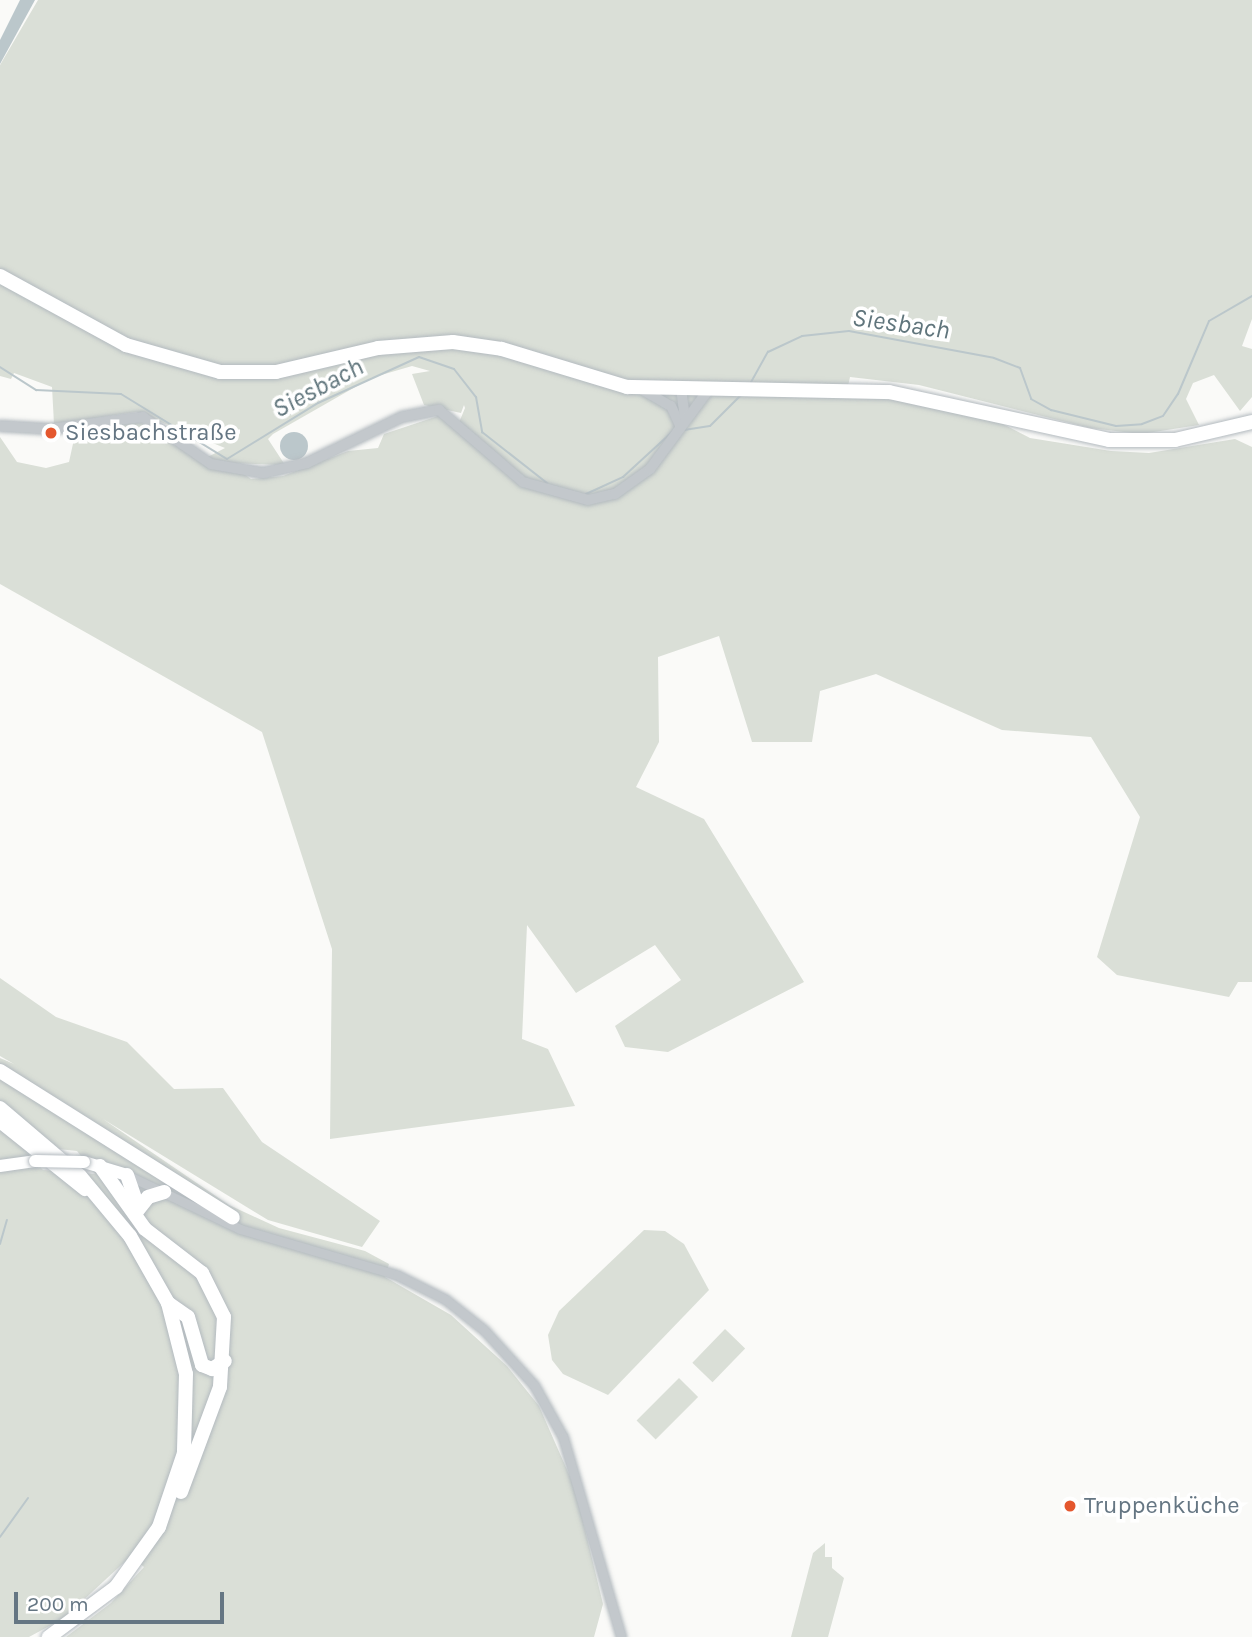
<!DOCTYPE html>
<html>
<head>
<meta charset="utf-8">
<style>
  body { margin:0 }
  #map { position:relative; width:1252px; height:1637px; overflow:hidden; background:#fafaf8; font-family:Karla,sans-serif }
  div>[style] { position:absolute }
  .green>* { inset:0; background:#dadfd7; transform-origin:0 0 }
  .water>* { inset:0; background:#bbc7cb }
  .round { border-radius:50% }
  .stream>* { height:2px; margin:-1px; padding:0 1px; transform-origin:1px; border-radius:1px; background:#bbc7cb }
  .roads { filter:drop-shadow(0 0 2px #b3babf) drop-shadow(0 0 2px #b3babf) }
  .minor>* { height:9px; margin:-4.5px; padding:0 4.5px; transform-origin:4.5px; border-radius:4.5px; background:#c3c8cc }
  .tertiary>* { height:10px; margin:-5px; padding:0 5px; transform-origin:5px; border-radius:5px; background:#c3c8cc }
  .secondary>* { height:12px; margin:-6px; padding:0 6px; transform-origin:6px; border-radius:6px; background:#fff }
  .primary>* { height:14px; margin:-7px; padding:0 7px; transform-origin:7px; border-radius:7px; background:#fff }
  .bridges { filter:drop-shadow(0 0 2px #b3babf) drop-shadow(0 0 2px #b3babf) }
  .secondary-bridge>* { height:12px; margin:-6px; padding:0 6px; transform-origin:6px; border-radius:6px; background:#fff }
  .dots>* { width:19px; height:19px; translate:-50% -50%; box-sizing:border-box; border:4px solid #fff; border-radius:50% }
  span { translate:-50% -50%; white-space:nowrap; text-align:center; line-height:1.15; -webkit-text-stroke:7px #fff; paint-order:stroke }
  .poi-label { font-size:24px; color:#657683 }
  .left { translate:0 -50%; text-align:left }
  .water-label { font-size:26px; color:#60757c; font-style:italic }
  .scale { position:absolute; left:14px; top:1592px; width:210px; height:32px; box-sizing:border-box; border:4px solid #657683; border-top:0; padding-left:9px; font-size:21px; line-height:24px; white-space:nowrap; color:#657683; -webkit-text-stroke:5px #fff; paint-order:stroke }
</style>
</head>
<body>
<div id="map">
  <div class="green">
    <div style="clip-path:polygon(evenodd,38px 0,1252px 0,1252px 319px,1242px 346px,1252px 349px,1252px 397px,1240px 411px,1214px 375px,1193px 383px,1186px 399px,1199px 425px,1141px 434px,1090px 428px,919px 385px,850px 377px,846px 395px,900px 399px,995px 420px,1030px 438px,1111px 451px,1149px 453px,1235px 439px,1252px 447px,1252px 982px,1238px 982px,1229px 997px,1117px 975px,1097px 957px,1140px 817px,1091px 737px,1002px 730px,876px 674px,820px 691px,812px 742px,752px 742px,719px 636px,658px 657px,659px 742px,636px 787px,704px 819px,804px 982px,668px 1052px,625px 1047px,615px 1026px,681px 980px,655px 945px,576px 993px,527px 925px,522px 1039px,548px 1049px,575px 1106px,330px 1139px,332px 949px,262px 732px,0 584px,0 437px,17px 462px,46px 468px,69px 462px,76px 430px,120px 418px,153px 426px,202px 460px,225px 448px,136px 412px,54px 424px,52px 387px,14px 373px,11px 379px,0 376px,0 65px,38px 0,412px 366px,430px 371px,412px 374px,424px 405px,461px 413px,464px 405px,465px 408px,456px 430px,438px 416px,384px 434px,378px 448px,348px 451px,283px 476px,251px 479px,228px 463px,285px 465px,268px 439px,273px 434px,371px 378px,412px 366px)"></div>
    <div style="clip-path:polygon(evenodd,0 978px,56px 1017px,127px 1042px,174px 1089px,223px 1088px,262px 1142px,380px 1221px,362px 1247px,268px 1220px,103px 1119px,229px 1205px,279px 1228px,365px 1251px,389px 1264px,385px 1277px,451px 1315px,507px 1366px,539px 1406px,575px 1488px,603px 1604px,594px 1637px,66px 1637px,111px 1603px,144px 1567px,131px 1556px,64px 1618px,29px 1637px,0 1637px,0 1058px,14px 1064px,0 1056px,0 978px,58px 1149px,77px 1151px,95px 1174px,43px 1170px,27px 1152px,58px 1149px)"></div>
    <div style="clip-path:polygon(644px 1230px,665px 1231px,684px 1244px,709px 1290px,608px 1395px,563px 1374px,552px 1360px,548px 1335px,559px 1311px)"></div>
    <div style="left:725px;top:1329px;width:28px;height:47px;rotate:44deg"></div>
    <div style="left:679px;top:1378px;width:27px;height:60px;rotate:45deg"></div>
    <div style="clip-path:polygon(825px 1543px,825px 1557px,832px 1557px,832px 1568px,844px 1578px,828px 1637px,791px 1637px,813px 1553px)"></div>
  </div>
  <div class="water">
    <div style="clip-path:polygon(20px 0,35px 0,0 64px,0 40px)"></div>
    <div class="round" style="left:280px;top:432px;width:28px;height:28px"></div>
  </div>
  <div class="stream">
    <div style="left:0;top:367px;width:43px;rotate:32.6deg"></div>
    <div style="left:36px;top:390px;width:85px;rotate:2.7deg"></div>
    <div style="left:121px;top:394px;width:124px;rotate:31.5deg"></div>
    <div style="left:227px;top:459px;width:107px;rotate:-31.6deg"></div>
    <div style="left:318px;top:403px;width:111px;rotate:-24.5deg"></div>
    <div style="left:419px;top:357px;width:37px;rotate:19deg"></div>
    <div style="left:454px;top:369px;width:36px;rotate:52deg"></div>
    <div style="left:476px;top:397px;width:36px;rotate:80deg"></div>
    <div style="left:482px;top:432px;width:83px;rotate:38.1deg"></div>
    <div style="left:750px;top:384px;width:37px;rotate:-61deg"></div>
    <div style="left:768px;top:352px;width:38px;rotate:-25deg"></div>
    <div style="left:802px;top:336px;width:47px;rotate:-6.1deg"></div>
    <div style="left:849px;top:331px;width:147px;rotate:10.5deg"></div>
    <div style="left:994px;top:358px;width:28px;rotate:21deg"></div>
    <div style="left:1020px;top:368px;width:33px;rotate:70deg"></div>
    <div style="left:1031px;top:399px;width:23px;rotate:29deg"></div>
    <div style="left:1051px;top:410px;width:67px;rotate:13.8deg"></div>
    <div style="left:1116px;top:426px;width:26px;rotate:-4deg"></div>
    <div style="left:1142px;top:424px;width:22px;rotate:-21deg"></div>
    <div style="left:1163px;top:416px;width:27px;rotate:-56deg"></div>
    <div style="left:1178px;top:394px;width:79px;rotate:-67deg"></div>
    <div style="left:1209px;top:321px;width:50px;rotate:-30.2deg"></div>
    <div style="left:684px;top:430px;width:26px;rotate:-9deg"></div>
    <div style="left:710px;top:426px;width:45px;rotate:-45deg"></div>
    <div style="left:586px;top:494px;width:41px;rotate:-24.7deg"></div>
    <div style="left:623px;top:477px;width:67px;rotate:-42.6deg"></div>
    <div style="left:0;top:1244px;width:25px;rotate:-74deg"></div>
    <div style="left:0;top:1537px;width:48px;rotate:-54.3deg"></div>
  </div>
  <div class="roads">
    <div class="minor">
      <div style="left:127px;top:1175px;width:125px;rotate:25.5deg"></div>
      <div style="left:240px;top:1229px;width:164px;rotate:16.3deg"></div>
      <div style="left:397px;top:1275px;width:54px;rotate:26.6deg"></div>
      <div style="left:445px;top:1299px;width:50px;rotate:38.5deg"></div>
      <div style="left:484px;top:1330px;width:74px;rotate:47.7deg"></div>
      <div style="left:534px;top:1385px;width:60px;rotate:60.9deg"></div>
      <div style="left:563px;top:1437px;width:208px;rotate:73.8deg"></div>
    </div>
    <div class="tertiary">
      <div style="left:641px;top:389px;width:34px;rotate:30deg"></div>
      <div style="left:671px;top:406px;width:23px;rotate:65deg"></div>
      <div style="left:681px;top:389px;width:28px;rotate:82deg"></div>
      <div style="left:0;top:426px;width:50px;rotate:3.4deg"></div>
      <div style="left:50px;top:429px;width:94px;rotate:-7.4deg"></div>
      <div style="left:143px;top:417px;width:83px;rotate:34.7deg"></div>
      <div style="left:211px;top:464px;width:53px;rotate:9.8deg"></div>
      <div style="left:263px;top:473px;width:45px;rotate:-12.8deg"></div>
      <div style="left:307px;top:463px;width:106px;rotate:-25.8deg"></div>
      <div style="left:402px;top:417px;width:38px;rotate:-11deg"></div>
      <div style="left:439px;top:410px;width:111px;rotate:40.6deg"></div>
      <div style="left:523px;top:482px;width:67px;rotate:15.5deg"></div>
      <div style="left:588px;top:500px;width:28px;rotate:-13deg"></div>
      <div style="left:615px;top:494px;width:43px;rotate:-35.5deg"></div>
      <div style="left:650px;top:469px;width:101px;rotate:-53.5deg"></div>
    </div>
    <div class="secondary">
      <div style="left:84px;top:1162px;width:45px;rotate:16.8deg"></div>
      <div style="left:0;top:1166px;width:35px;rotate:-8deg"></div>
    </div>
    <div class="primary">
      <div style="left:0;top:276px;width:144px;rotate:28.7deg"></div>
      <div style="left:126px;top:345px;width:98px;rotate:16deg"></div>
      <div style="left:220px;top:372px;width:56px"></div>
      <div style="left:276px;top:372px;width:105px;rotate:-13.2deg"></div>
      <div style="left:378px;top:348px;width:75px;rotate:-4.6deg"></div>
      <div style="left:453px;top:342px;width:49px;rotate:8.1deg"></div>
      <div style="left:502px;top:349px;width:131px;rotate:16.9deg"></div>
      <div style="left:627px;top:387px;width:262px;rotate:1.1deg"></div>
      <div style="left:889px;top:392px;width:225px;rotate:12.3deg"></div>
      <div style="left:1109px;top:440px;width:66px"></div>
      <div style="left:1175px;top:440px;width:79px;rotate:-13.2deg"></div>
      <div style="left:0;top:1071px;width:275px;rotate:32.2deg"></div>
      <div style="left:0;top:1108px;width:105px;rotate:40.4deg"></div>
      <div style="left:80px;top:1176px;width:78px;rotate:50.2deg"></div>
      <div style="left:130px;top:1236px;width:77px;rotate:60.4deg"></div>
      <div style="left:168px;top:1303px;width:73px;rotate:75.8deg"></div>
      <div style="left:186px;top:1374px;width:79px;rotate:91.5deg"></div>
      <div style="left:184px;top:1453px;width:78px;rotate:108.7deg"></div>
      <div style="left:159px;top:1527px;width:74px;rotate:125.6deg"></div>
      <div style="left:116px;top:1587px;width:84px;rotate:143.3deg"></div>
      <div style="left:0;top:1121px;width:109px;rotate:38.7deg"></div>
      <div style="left:100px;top:1166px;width:77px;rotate:54.5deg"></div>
      <div style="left:145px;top:1229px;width:72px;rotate:37.7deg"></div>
      <div style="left:202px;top:1273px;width:49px;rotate:63.4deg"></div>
      <div style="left:224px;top:1317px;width:70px;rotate:93.3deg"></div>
      <div style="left:220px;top:1387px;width:112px;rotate:110.4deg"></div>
      <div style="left:127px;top:1175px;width:34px;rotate:71deg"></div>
      <div style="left:138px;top:1210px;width:16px;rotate:-52deg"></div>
      <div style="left:148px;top:1197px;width:17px;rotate:-17deg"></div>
      <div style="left:168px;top:1303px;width:24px;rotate:35deg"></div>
      <div style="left:188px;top:1317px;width:50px;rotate:73.7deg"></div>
      <div style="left:202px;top:1365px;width:11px;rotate:22deg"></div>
      <div style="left:212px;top:1369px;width:15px;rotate:-32deg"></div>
    </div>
  </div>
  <div class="bridges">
    <div class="secondary-bridge">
      <div style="left:35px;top:1161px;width:49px;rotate:1.2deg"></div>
    </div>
  </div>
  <div class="dots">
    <div style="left:51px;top:433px;background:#e4572e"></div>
    <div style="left:1070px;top:1506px;background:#e4572e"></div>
  </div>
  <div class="poi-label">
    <span class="left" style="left:65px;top:433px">Siesbachstraße</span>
    <span class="left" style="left:1084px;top:1506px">Truppenküche</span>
  </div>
  <div class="water-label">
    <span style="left:901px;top:324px;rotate:8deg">Siesbach</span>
    <span style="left:318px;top:388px;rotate:-28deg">Siesbach</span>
  </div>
  <div class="scale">200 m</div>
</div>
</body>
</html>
